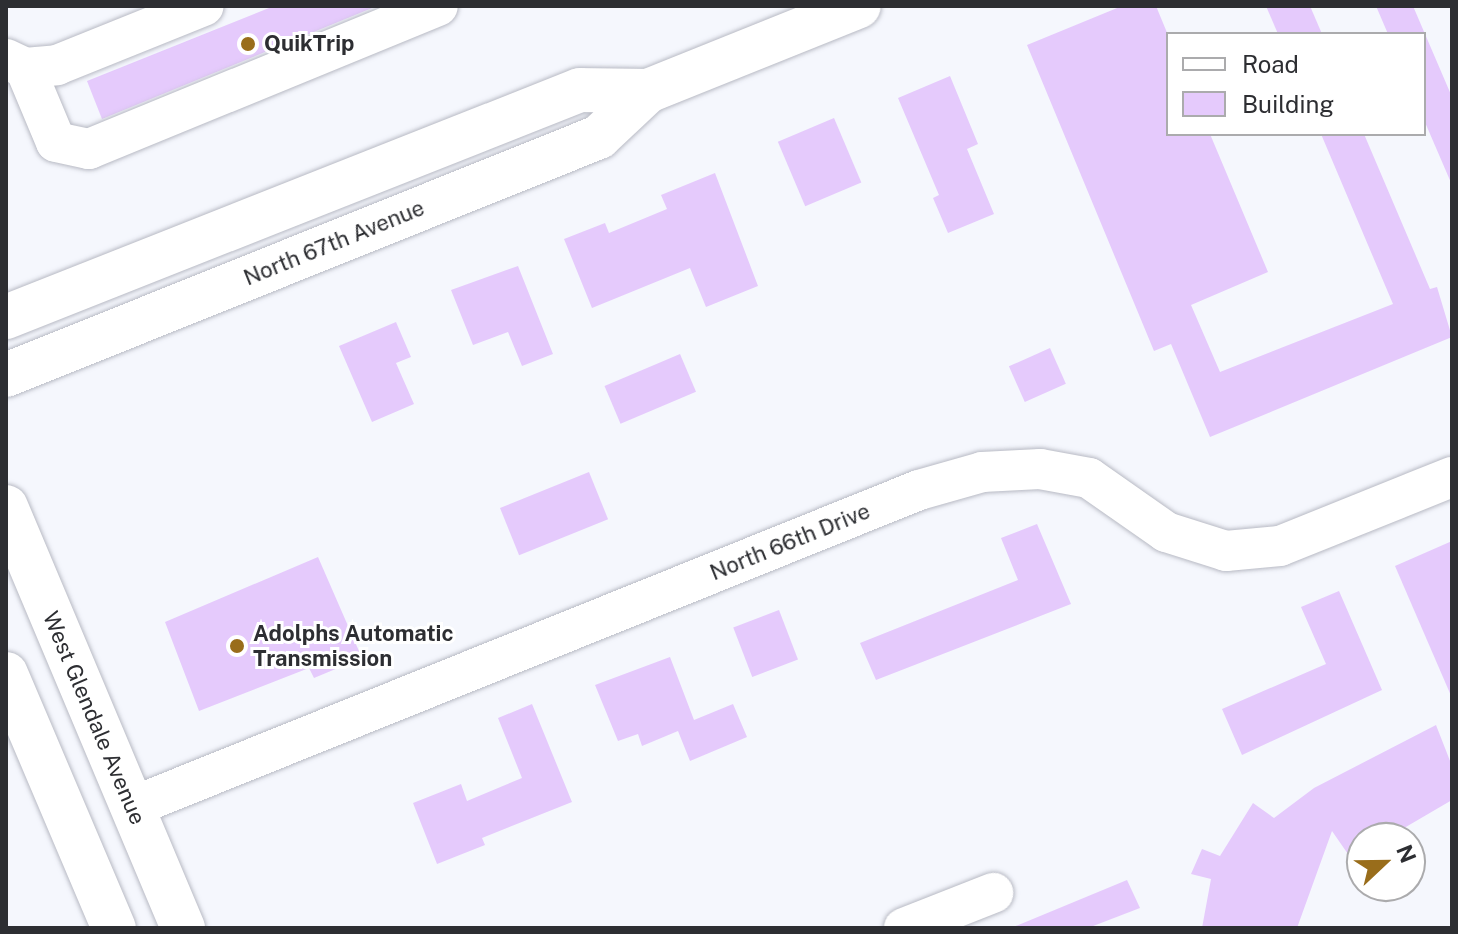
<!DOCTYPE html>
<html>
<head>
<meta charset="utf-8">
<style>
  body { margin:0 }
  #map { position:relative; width:1458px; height:934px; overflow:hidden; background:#f5f7fd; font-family:"Public Sans",sans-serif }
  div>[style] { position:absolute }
  .building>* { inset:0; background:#e5cafc; transform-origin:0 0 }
  .roads { filter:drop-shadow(0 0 2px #b8bac4) drop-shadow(0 0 2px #b8bac4) }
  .minor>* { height:40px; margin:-20px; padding:0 20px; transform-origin:20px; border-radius:20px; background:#fff }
  .major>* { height:44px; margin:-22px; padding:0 22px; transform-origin:22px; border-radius:22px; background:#fff }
  .dots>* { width:22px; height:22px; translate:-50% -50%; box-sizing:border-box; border:4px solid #fff; border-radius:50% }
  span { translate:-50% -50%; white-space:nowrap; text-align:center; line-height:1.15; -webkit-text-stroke:6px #fff; paint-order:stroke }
  .poi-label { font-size:22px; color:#2d2e32; font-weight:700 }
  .left { translate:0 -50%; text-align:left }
  .street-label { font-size:22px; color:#2d2e32 }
  .frame { position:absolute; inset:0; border:8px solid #2d2e32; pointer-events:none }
  .legend { position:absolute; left:1166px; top:32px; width:260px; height:104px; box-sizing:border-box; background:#fff; border:2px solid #ababad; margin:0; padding:10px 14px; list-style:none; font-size:24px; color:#2d2e32 }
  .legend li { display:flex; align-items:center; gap:16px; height:40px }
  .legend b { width:40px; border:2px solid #ababad }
  .north { position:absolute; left:1346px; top:822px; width:80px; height:80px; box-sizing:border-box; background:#fff; border:2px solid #ababad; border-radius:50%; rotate:68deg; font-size:22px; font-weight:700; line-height:32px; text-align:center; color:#2d2e32 }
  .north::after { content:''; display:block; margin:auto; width:28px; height:36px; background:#996d1b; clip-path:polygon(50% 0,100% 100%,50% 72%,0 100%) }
</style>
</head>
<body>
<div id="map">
  <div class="building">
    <div style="clip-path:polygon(274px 6px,377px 6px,102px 119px,87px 81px)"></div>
    <div style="clip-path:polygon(1122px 6px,1156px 6px,1168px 35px,1168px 134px,1210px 134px,1268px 272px,1191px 305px,1220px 372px,1393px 304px,1321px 134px,1364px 134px,1430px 289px,1437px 287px,1452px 337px,1210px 437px,1171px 344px,1154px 351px,1027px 45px)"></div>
    <div style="clip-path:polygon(1266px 6px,1310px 6px,1322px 34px,1278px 34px)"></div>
    <div style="clip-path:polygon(1376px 6px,1413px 6px,1452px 97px,1452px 185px,1424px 120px,1424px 34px,1388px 34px)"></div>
    <div style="clip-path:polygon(950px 76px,978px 144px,967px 149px,994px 214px,948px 233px,933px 198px,939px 195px,898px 98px)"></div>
    <div style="left:834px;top:118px;width:70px;height:61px;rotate:67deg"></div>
    <div style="clip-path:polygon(715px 173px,758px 286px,706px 307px,690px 268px,592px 308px,564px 239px,605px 223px,609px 233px,667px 209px,661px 195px)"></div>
    <div style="clip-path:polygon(518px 266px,553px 354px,522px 366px,508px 332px,473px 345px,451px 290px)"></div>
    <div style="clip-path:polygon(396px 322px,411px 357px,396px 363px,414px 404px,372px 422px,339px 346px)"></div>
    <div style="left:1050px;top:348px;width:39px;height:45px;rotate:66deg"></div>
    <div style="left:680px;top:354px;width:41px;height:82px;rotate:67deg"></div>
    <div style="left:589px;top:472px;width:51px;height:96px;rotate:68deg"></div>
    <div style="clip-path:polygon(1037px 524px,1071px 604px,876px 680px,860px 643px,1018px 580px,1001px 538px)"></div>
    <div style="clip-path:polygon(1452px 541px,1452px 698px,1395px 566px)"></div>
    <div style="clip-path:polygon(318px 557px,362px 658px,314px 678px,309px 668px,199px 711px,165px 622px)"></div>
    <div style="clip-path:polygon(1339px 591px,1382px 690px,1242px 755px,1222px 709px,1326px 664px,1301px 607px)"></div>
    <div style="left:779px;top:610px;width:53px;height:49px;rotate:69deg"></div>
    <div style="clip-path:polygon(670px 657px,694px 720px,733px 704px,747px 737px,690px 761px,678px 731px,642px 746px,638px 734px,618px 741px,595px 685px)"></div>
    <div style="clip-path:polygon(532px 704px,572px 802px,482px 838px,485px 845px,437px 864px,413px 803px,461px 784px,467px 801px,522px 778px,498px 718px)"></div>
    <div style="clip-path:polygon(1436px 725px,1452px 766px,1452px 800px,1387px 838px,1362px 838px,1362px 849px,1350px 857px,1332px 831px,1297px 928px,1202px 928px,1211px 879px,1191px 874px,1202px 849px,1220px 856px,1253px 803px,1274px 818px,1314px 788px)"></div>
    <div style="clip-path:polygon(1127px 880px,1140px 908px,1088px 928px,1011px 928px)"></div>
  </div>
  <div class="roads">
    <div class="minor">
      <div style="left:6px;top:59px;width:21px;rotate:25deg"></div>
      <div style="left:25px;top:68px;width:32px;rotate:-5deg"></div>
      <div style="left:57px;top:65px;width:158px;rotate:-21.9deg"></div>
      <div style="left:25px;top:68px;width:80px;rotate:67.3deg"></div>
      <div style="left:56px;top:142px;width:34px;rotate:12deg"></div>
      <div style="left:89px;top:149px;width:377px;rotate:-22.3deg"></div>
      <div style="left:132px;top:807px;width:848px;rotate:-21.94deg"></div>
      <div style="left:919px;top:490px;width:66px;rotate:-15.9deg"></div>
      <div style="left:982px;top:472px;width:58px;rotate:-3deg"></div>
      <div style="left:1040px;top:469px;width:50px;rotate:10.4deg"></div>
      <div style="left:1089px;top:478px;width:94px;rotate:35deg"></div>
      <div style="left:1166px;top:532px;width:63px;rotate:17.6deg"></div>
      <div style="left:1226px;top:551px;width:54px;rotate:-5.3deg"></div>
      <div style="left:1280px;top:546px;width:185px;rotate:-21.9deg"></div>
      <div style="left:904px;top:928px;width:96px;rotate:-21.5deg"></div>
    </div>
    <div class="major">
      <div style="left:6px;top:317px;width:617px;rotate:-21.58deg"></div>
      <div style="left:580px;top:90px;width:68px;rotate:0.8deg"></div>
      <div style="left:6px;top:375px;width:639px;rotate:-21.87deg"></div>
      <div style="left:599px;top:137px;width:67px;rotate:-43.2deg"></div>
      <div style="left:648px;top:91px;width:227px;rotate:-21.9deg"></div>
      <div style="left:6px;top:507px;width:457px;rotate:67.2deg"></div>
      <div style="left:6px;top:674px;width:276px;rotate:67deg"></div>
    </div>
  </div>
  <div class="dots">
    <div style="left:248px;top:44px;background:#996d1b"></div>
    <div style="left:237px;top:646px;background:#996d1b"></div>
  </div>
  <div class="poi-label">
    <span class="left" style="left:264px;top:44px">QuikTrip</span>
    <span class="left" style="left:253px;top:646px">Adolphs Automatic<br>Transmission</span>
  </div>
  <div class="street-label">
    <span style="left:334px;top:243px;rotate:-22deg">North 67th Avenue</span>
    <span style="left:790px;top:542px;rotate:-22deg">North 66th Drive</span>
    <span style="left:94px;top:718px;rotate:67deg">West Glendale Avenue</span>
  </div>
  <div class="frame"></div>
  <ul class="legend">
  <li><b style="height:10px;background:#fff"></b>Road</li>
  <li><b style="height:22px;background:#e5cafc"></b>Building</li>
  </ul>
  <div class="north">N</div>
</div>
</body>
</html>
